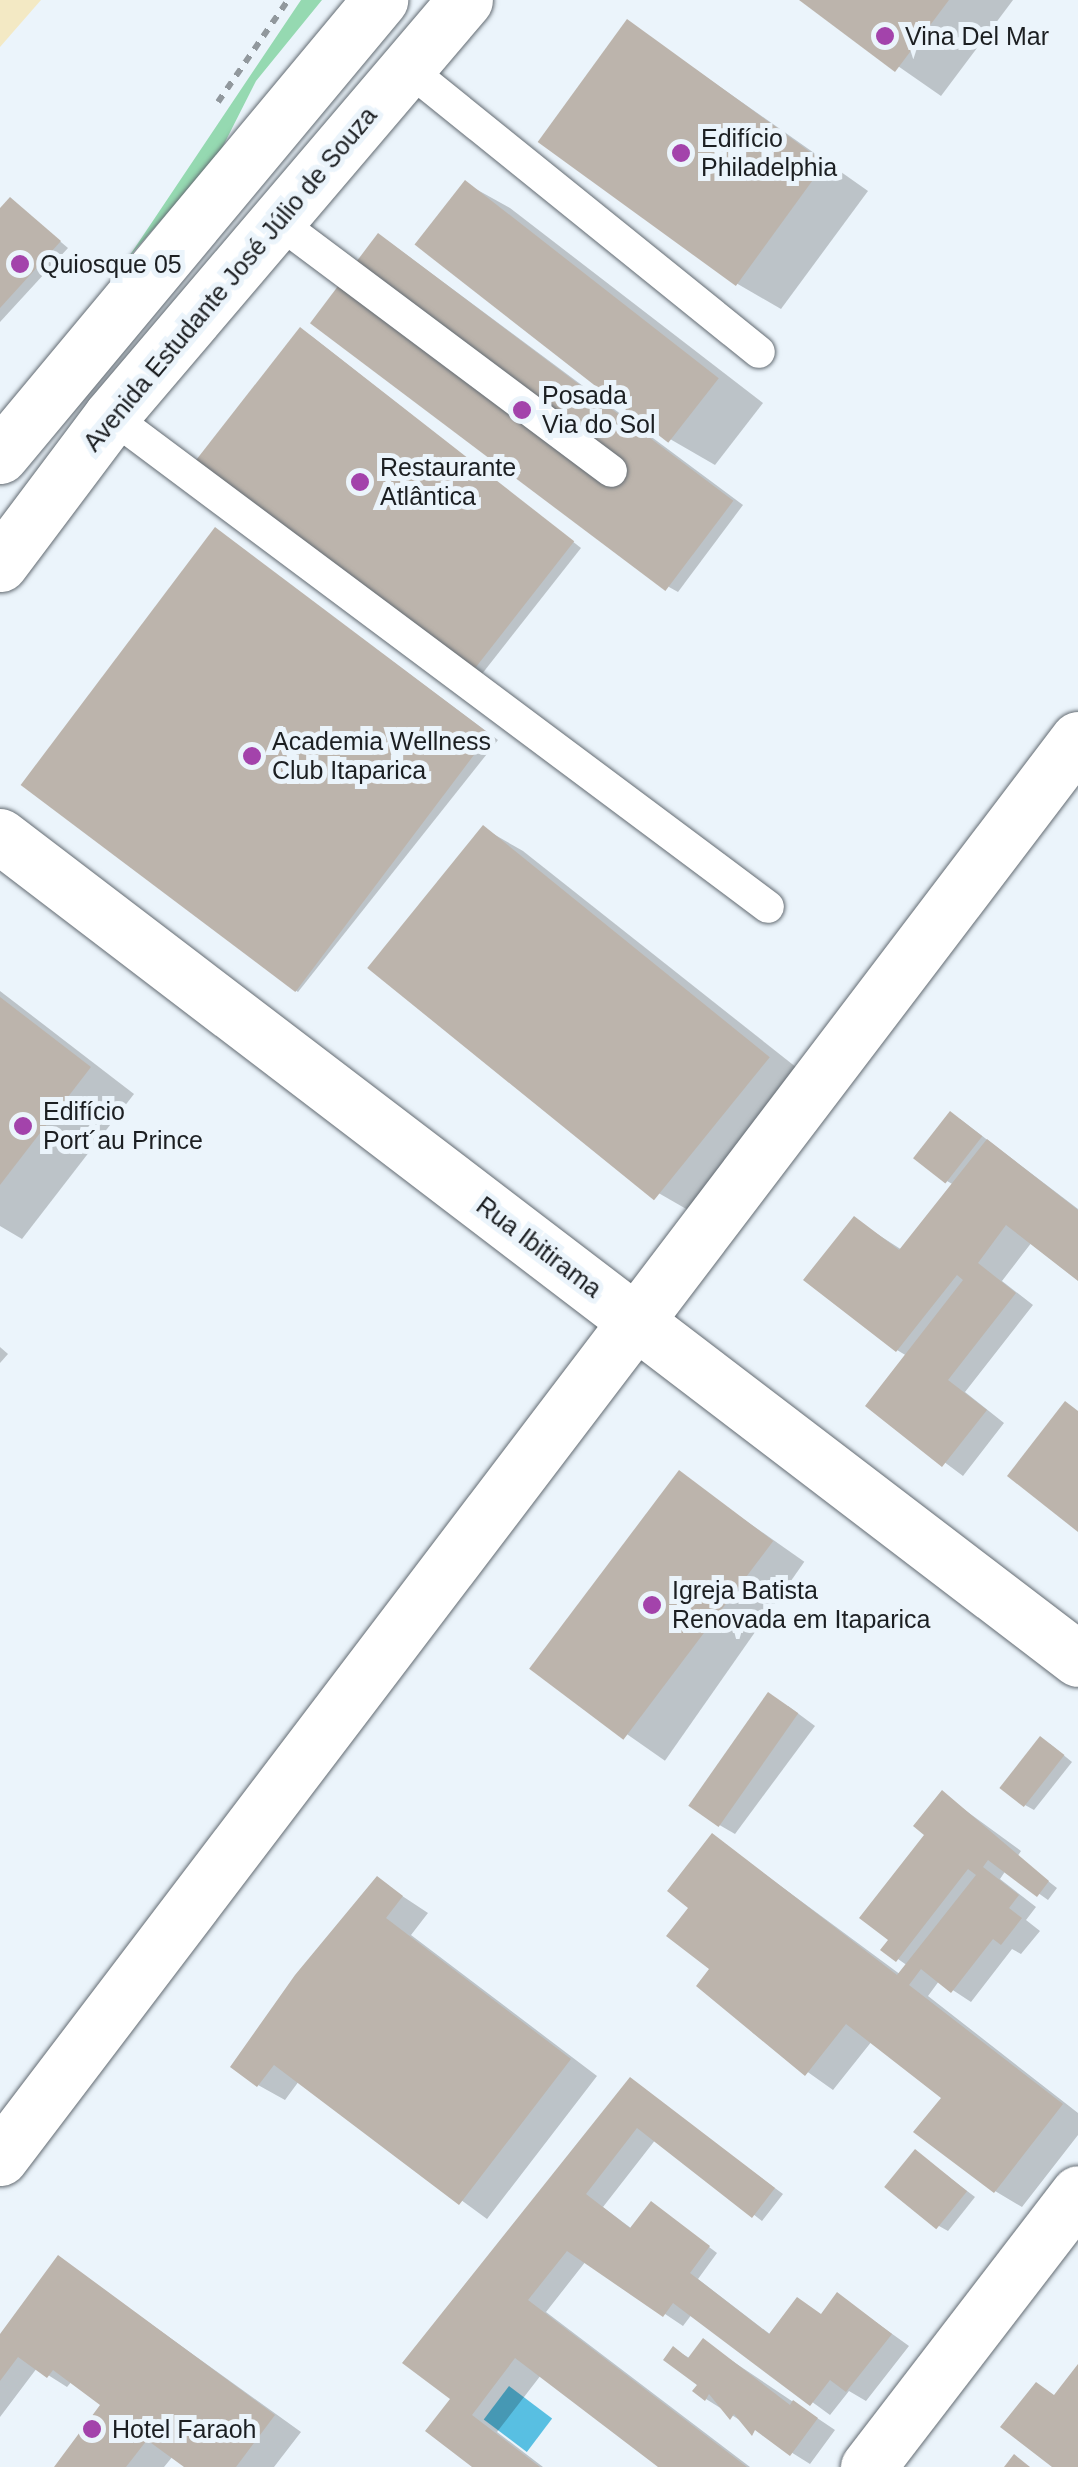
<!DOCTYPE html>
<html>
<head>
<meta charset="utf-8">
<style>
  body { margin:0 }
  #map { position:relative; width:1078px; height:2467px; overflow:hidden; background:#ebf4fb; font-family:Helvetica,sans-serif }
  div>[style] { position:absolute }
  .green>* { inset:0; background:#95d9b1 }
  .sand>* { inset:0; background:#f3e9c4 }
  .water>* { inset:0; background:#58bfe2; transform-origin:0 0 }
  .shadow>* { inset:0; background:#0003; transform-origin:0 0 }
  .building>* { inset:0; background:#bcb4ac; transform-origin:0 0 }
  .path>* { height:6px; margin-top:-3px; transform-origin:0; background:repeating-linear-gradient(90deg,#91989d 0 8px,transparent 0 16px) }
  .roads { filter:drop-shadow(0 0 2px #636b72) drop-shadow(0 0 2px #636b72) }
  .service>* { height:32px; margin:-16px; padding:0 16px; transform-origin:16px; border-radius:16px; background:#fff }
  .minor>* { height:55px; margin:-27.5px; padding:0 27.5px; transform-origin:27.5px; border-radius:27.5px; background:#fff }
  .tertiary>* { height:55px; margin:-27.5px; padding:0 27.5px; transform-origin:27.5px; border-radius:27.5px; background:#fff }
  .primary>* { height:55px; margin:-27.5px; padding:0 27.5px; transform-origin:27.5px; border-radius:27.5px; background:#fff }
  .dots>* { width:28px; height:28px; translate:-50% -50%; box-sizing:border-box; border:5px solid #ebf4fb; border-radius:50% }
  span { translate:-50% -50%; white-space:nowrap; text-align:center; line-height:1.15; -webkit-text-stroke:10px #ebf4fb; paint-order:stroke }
  .poi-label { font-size:25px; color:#1c1f22 }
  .left { translate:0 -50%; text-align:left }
  .street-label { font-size:25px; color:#1c1f22 }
</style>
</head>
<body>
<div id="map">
  <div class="green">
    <div style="clip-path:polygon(301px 0,322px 0,256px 81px,219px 154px,128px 258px)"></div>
  </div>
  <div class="sand">
    <div style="clip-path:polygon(0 0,41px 0,0 47px)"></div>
  </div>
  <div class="water">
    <div style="left:509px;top:2386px;width:54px;height:42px;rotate:37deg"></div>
  </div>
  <div class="shadow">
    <div style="clip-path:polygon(803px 0,1013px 0,941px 96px)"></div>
    <div style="clip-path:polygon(628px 22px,868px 191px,781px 309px,736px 283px)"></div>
    <div style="clip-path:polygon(465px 183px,510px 208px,763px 403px,715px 465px,670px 439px)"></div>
    <div style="clip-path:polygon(11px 200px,68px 248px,0 322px,0 212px)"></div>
    <div style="clip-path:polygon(388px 241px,743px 505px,678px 592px,669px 587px)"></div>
    <div style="clip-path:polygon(310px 335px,581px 548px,478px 679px)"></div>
    <div style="clip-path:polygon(224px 536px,498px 740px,298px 992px,289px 986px)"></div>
    <div style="clip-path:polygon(483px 828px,523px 851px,811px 1079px,695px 1214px,655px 1191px)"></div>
    <div style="clip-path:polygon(0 991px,134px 1094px,22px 1239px,0 1226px)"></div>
    <div style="clip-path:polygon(960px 1119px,1078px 1209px,1078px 1278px,1032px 1242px,1002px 1281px,1033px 1305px,965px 1392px,1004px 1423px,963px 1476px,868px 1405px,907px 1356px,897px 1350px,854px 1219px,902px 1250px,954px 1185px,947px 1181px)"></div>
    <div style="clip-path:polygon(0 1347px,8px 1354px,0 1363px)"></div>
    <div style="left:679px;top:1474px;width:153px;height:243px;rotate:35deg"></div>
    <div style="clip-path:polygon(788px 1706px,815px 1726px,735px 1834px,716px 1823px)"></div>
    <div style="clip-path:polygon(1050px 1744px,1072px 1762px,1034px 1810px,1025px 1805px)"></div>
    <div style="clip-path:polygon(943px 1794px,1021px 1851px,1017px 1857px,1057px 1888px,1048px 1900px,1006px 1870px,1000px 1879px,1036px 1907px,1026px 1920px,1040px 1931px,1021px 1954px,1012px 1949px,971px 2002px,939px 1981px,928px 1996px,1078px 2113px,1078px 2135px,1022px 2207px,995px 2191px,945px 2097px,872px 2041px,833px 2090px,753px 2033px,712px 1969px,692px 1907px,713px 1836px,901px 1975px,908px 1966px,898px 1959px,892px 1940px)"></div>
    <div style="clip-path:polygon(378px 1880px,428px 1913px,411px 1935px,597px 2076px,487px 2219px,299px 2081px,285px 2100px,258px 2085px)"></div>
    <div style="clip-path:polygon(630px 2081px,783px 2194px,762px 2221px,656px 2139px,603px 2207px,632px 2229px,660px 2210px,717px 2253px,698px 2279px,771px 2335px,822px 2315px,838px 2295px,909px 2346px,866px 2401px,849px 2391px,830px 2415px,692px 2314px,683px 2326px,586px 2261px,546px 2312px,750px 2467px,662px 2467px,541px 2375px,497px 2432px,543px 2467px,476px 2467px,453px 2399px)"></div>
    <div style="clip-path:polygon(924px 2158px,975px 2197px,948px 2231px,939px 2226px)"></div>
    <div style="clip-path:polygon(59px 2258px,301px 2432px,274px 2467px,188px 2467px,173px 2456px,164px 2467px,57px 2467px,103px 2404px,72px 2381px,67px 2387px,37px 2368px,0 2417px,0 2338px)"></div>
    <div style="clip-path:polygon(704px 2342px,835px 2430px,810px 2464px,706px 2399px,674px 2349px,691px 2359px)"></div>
  </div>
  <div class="building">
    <div style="clip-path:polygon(799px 0,949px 0,895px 72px)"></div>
    <div style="left:627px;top:19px;width:245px;height:152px;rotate:36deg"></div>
    <div style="left:465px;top:180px;width:322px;height:82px;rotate:38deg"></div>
    <div style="clip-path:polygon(10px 197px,61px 241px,0 308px,0 208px)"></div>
    <div style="left:378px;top:233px;width:445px;height:113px;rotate:37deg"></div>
    <div style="left:300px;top:327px;width:348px;height:170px;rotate:38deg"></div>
    <div style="left:215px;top:527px;width:344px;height:323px;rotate:37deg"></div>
    <div style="left:483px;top:825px;width:369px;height:184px;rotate:39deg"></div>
    <div style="clip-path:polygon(0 997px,91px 1067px,0 1185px)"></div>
    <div style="left:950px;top:1111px;width:41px;height:60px;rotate:38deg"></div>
    <div style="clip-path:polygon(987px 1139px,1078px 1210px,1078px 1281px,1006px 1225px,978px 1263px,1016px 1293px,948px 1380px,987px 1410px,942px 1467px,865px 1406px,963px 1280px,957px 1275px,896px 1352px,803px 1280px,854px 1216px,899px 1250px)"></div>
    <div style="clip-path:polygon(1065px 1401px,1078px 1411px,1078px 1532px,1007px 1476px)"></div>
    <div style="left:679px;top:1470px;width:118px;height:249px;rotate:37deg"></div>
    <div style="left:768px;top:1692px;width:37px;height:139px;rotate:35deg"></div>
    <div style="left:1040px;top:1736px;width:31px;height:66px;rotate:38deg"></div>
    <div style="clip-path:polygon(942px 1790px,1049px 1881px,1037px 1897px,988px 1860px,983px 1867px,1019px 1895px,1009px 1908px,1022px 1918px,1001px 1945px,993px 1939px,951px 1993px,921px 1969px,909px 1985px,1063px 2104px,994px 2193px,913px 2132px,941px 2098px,846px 2024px,805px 2076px,696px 1986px,709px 1969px,666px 1936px,688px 1908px,667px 1891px,712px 1833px,897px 1975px,976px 1875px,968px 1869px,896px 1962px,880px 1950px,888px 1940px,859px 1918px,924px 1835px,913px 1826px)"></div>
    <div style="clip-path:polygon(377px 1876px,403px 1896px,386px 1918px,571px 2059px,459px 2205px,274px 2065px,257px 2087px,230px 2067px,295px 1975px)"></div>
    <div style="clip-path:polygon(630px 2077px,775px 2188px,752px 2218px,637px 2128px,586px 2194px,630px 2228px,651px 2201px,710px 2246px,690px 2273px,769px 2334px,797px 2297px,821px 2314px,837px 2292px,892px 2334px,846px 2392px,830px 2380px,810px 2406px,673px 2303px,663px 2317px,567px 2251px,528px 2300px,747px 2467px,658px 2467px,515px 2358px,472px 2415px,540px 2467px,472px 2467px,425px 2431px,450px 2399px,402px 2363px)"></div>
    <div style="left:915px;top:2149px;width:67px;height:49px;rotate:39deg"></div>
    <div style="clip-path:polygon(58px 2255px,275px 2415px,236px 2467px,184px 2467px,147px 2440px,126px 2467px,54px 2467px,100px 2405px,53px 2370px,47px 2378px,18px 2357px,0 2381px,0 2334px)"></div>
    <div style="clip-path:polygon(703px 2338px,790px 2405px,793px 2400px,818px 2418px,790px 2456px,755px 2430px,752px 2436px,734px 2414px,730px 2420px,709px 2394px,705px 2401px,692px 2391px,697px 2385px,663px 2360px,673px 2346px,688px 2358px)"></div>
    <div style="clip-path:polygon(1078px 2364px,1078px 2467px,1052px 2467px,1000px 2427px,1036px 2382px,1054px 2395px)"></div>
    <div style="clip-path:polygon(1014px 2454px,1030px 2467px,1004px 2467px)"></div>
  </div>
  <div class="path">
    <div style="left:218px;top:102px;width:124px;rotate:-55.5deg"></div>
  </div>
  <div class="roads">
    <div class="service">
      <div style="left:407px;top:68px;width:452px;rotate:38.9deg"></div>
      <div style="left:277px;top:221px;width:417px;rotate:36.8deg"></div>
      <div style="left:111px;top:416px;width:820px;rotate:36.77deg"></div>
    </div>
    <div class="minor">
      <div style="left:0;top:836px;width:1356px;rotate:37.36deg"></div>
    </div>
    <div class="tertiary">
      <div style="left:0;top:456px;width:594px;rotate:-50.19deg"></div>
      <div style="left:0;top:564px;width:185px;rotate:-53.1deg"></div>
      <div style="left:111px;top:416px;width:546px;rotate:-49.6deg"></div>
    </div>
    <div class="primary">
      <div style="left:0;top:2158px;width:1782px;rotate:-52.78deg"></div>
      <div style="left:868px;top:2467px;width:345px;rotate:-52.5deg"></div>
    </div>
  </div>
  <div class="dots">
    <div style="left:885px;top:36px;background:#a343ab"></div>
    <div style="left:681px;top:153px;background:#a343ab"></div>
    <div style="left:20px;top:264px;background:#a343ab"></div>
    <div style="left:522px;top:410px;background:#a343ab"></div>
    <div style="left:360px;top:482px;background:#a343ab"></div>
    <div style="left:252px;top:756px;background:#a343ab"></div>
    <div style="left:23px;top:1126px;background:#a343ab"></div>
    <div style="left:652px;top:1605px;background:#a343ab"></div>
    <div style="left:92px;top:2429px;background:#a343ab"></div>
  </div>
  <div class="poi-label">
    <span class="left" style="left:905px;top:36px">Vina Del Mar</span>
    <span class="left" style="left:701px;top:153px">Edifício<br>Philadelphia</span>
    <span class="left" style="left:40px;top:264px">Quiosque 05</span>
    <span class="left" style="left:542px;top:410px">Posada<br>Via do Sol</span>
    <span class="left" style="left:380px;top:482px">Restaurante<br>Atlântica</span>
    <span class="left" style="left:272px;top:756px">Academia Wellness<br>Club Itaparica</span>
    <span class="left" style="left:43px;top:1126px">Edifício<br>Port´au Prince</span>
    <span class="left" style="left:672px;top:1605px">Igreja Batista<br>Renovada em Itaparica</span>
    <span class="left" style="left:112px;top:2429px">Hotel Faraoh</span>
  </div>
  <div class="street-label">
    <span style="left:230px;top:279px;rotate:-50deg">Avenida Estudante José Júlio de Souza</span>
    <span style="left:539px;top:1247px;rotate:37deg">Rua Ibitirama</span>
  </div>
</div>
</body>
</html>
